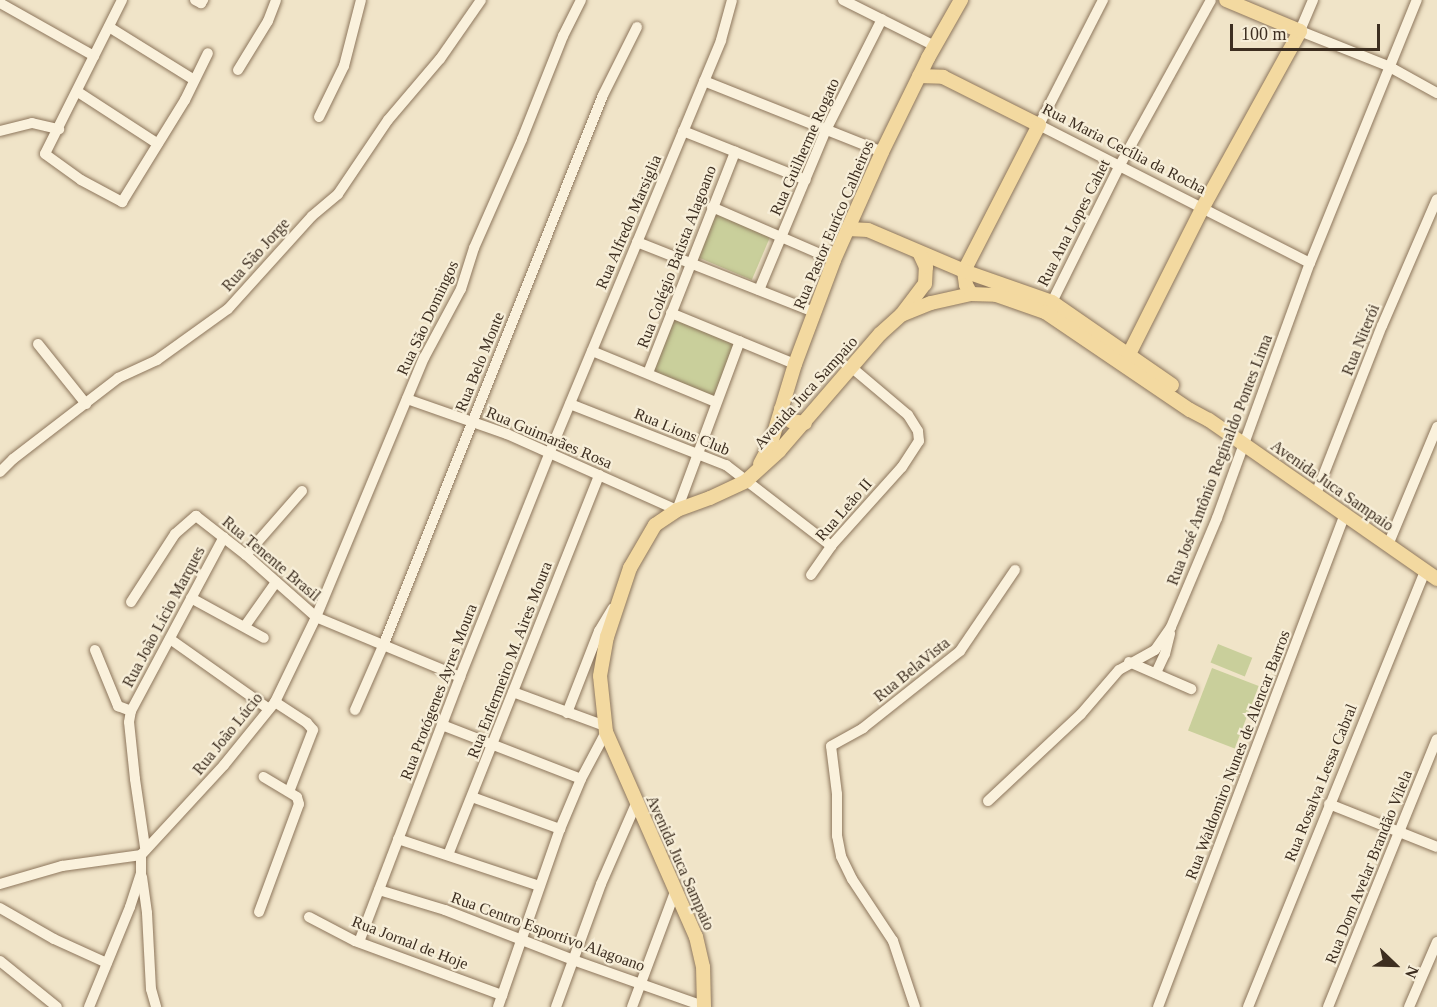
<!DOCTYPE html>
<html>
<head>
<meta charset="utf-8">
<style>
  body { margin:0 }
  #map { position:relative; width:1437px; height:1007px; overflow:hidden; background:#f0e4c8; font-family:Georgia,serif }
  div>[style] { position:absolute }
  .green>* { inset:0; background:#c9cf9b; transform-origin:0 0 }
  .roads { filter:drop-shadow(0 0 2px #8d765c) drop-shadow(0 0 2px #8d765c) }
  .minor>* { height:10px; margin:-5px; padding:0 5px; transform-origin:5px; border-radius:5px; background:#faf1dc }
  .major>* { height:14px; margin:-7px; padding:0 7px; transform-origin:7px; border-radius:7px; background:#f3d9a0 }
  span { translate:-50% -50%; white-space:nowrap; text-align:center; line-height:1.15; -webkit-text-stroke:4.5px #f7eed8; paint-order:stroke }
  .street-label { font-size:16px; color:#3d2e20 }
  .north { position:absolute; left:1365px; top:935px; width:60px; height:60px; -webkit-text-stroke:4px #f7eed8; paint-order:stroke; rotate:113deg; font-size:16px; font-weight:700; line-height:24px; text-align:center; color:#3d2e20 }
  .north::after { content:''; display:block; margin:auto; width:21px; height:27px; background:#3d2e20; clip-path:polygon(50% 0,100% 100%,50% 72%,0 100%) }
  .scale { position:absolute; left:1230px; top:24px; width:150px; height:27px; box-sizing:border-box; border:3px solid #3d2e20; border-top:0; padding-left:8px; font-size:18px; line-height:21px; white-space:nowrap; color:#3d2e20; -webkit-text-stroke:4px #f7eed8; paint-order:stroke }
</style>
</head>
<body>
<div id="map">
  <div class="green">
    <div style="left:717px;top:211px;width:59px;height:50px;rotate:23deg"></div>
    <div style="left:672px;top:318px;width:69px;height:56px;rotate:23deg"></div>
    <div style="left:1218px;top:644px;width:37px;height:20px;rotate:22deg"></div>
    <div style="left:1212px;top:668px;width:50px;height:67px;rotate:21deg"></div>
  </div>
  <div class="roads">
    <div class="minor">
      <div style="left:122px;top:0;width:172px;rotate:116.6deg"></div>
      <div style="left:45px;top:154px;width:44px;rotate:35.8deg"></div>
      <div style="left:81px;top:180px;width:47px;rotate:28.2deg"></div>
      <div style="left:122px;top:202px;width:120px;rotate:-58.3deg"></div>
      <div style="left:185px;top:100px;width:52px;rotate:-63.9deg"></div>
      <div style="left:195px;top:0;width:7px;rotate:27deg"></div>
      <div style="left:201px;top:3px;width:4px;rotate:-56deg"></div>
      <div style="left:843px;top:0;width:103px;rotate:26.6deg"></div>
      <div style="left:1103px;top:0;width:140px;rotate:117.1deg"></div>
      <div style="left:1039px;top:125px;width:304px;rotate:27deg"></div>
      <div style="left:1313px;top:0;width:34px;rotate:113deg"></div>
      <div style="left:1300px;top:31px;width:95px;rotate:21.7deg"></div>
      <div style="left:1388px;top:66px;width:56px;rotate:28.9deg"></div>
      <div style="left:0;top:3px;width:108px;rotate:29.4deg"></div>
      <div style="left:109px;top:27px;width:100px;rotate:31.9deg"></div>
      <div style="left:238px;top:70px;width:57px;rotate:-58.5deg"></div>
      <div style="left:268px;top:21px;width:22px;rotate:-69deg"></div>
      <div style="left:704px;top:81px;width:192px;rotate:21.7deg"></div>
      <div style="left:78px;top:92px;width:95px;rotate:33deg"></div>
      <div style="left:319px;top:117px;width:57px;rotate:-63.9deg"></div>
      <div style="left:344px;top:66px;width:68px;rotate:-75.6deg"></div>
      <div style="left:0;top:131px;width:33px;rotate:-14deg"></div>
      <div style="left:32px;top:123px;width:28px;rotate:13deg"></div>
      <div style="left:683px;top:131px;width:132px;rotate:21.7deg"></div>
      <div style="left:712px;top:207px;width:133px;rotate:23.5deg"></div>
      <div style="left:637px;top:242px;width:190px;rotate:21.6deg"></div>
      <div style="left:759px;top:290px;width:173px;rotate:-67.3deg"></div>
      <div style="left:826px;top:130px;width:124px;rotate:-63.2deg"></div>
      <div style="left:1052px;top:302px;width:153px;rotate:-63.6deg"></div>
      <div style="left:1120px;top:165px;width:188px;rotate:-61.1deg"></div>
      <div style="left:671px;top:313px;width:134px;rotate:22.4deg"></div>
      <div style="left:38px;top:344px;width:77px;rotate:51.3deg"></div>
      <div style="left:592px;top:351px;width:134px;rotate:22.4deg"></div>
      <div style="left:648px;top:373px;width:238px;rotate:-68.5deg"></div>
      <div style="left:407px;top:399px;width:106px;rotate:19.3deg"></div>
      <div style="left:507px;top:434px;width:186px;rotate:24.1deg"></div>
      <div style="left:677px;top:510px;width:180px;rotate:-69.6deg"></div>
      <div style="left:570px;top:404px;width:168px;rotate:21.4deg"></div>
      <div style="left:726px;top:465px;width:133px;rotate:37.6deg"></div>
      <div style="left:0;top:472px;width:18px;rotate:-45deg"></div>
      <div style="left:13px;top:459px;width:133px;rotate:-37.6deg"></div>
      <div style="left:118px;top:378px;width:43px;rotate:-24.8deg"></div>
      <div style="left:157px;top:360px;width:87px;rotate:-35.7deg"></div>
      <div style="left:228px;top:309px;width:125px;rotate:-47.9deg"></div>
      <div style="left:312px;top:216px;width:34px;rotate:-40deg"></div>
      <div style="left:338px;top:194px;width:89px;rotate:-56deg"></div>
      <div style="left:388px;top:120px;width:80px;rotate:-49.6deg"></div>
      <div style="left:440px;top:59px;width:72px;rotate:-55.2deg"></div>
      <div style="left:1316px;top:494px;width:180px;rotate:-68.6deg"></div>
      <div style="left:1382px;top:326px;width:138px;rotate:-66.6deg"></div>
      <div style="left:1388px;top:545px;width:128px;rotate:-67.4deg"></div>
      <div style="left:246px;top:555px;width:85px;rotate:-48.8deg"></div>
      <div style="left:811px;top:575px;width:35px;rotate:-55deg"></div>
      <div style="left:831px;top:546px;width:106px;rotate:-48.1deg"></div>
      <div style="left:902px;top:467px;width:31px;rotate:-57deg"></div>
      <div style="left:919px;top:441px;width:10px;rotate:-96deg"></div>
      <div style="left:918px;top:431px;width:19px;rotate:-122deg"></div>
      <div style="left:908px;top:415px;width:75px;rotate:-139.9deg"></div>
      <div style="left:191px;top:598px;width:83px;rotate:28.7deg"></div>
      <div style="left:131px;top:602px;width:81px;rotate:-57.1deg"></div>
      <div style="left:175px;top:534px;width:28px;rotate:-41deg"></div>
      <div style="left:196px;top:516px;width:63px;rotate:38deg"></div>
      <div style="left:246px;top:555px;width:94px;rotate:41.5deg"></div>
      <div style="left:316px;top:617px;width:156px;rotate:22.6deg"></div>
      <div style="left:245px;top:626px;width:54px;rotate:-54.8deg"></div>
      <div style="left:170px;top:639px;width:121px;rotate:35.3deg"></div>
      <div style="left:95px;top:650px;width:61px;rotate:67.7deg"></div>
      <div style="left:118px;top:706px;width:14px;rotate:21deg"></div>
      <div style="left:1129px;top:662px;width:68px;rotate:23.5deg"></div>
      <div style="left:1156px;top:673px;width:21px;rotate:-65deg"></div>
      <div style="left:1165px;top:654px;width:21px;rotate:-76deg"></div>
      <div style="left:513px;top:692px;width:98px;rotate:20.3deg"></div>
      <div style="left:275px;top:702px;width:38px;rotate:33deg"></div>
      <div style="left:307px;top:723px;width:9px;rotate:49deg"></div>
      <div style="left:313px;top:730px;width:66px;rotate:111.2deg"></div>
      <div style="left:355px;top:710px;width:70px;rotate:-66.4deg"></div>
      <div style="left:383px;top:646px;width:593px;rotate:-68.23deg"></div>
      <div style="left:603px;top:95px;width:76px;rotate:-63.4deg"></div>
      <div style="left:567px;top:713px;width:88px;rotate:-68.7deg"></div>
      <div style="left:599px;top:631px;width:26px;rotate:-59deg"></div>
      <div style="left:442px;top:725px;width:149px;rotate:21.2deg"></div>
      <div style="left:472px;top:797px;width:94px;rotate:20deg"></div>
      <div style="left:988px;top:801px;width:127px;rotate:-43.1deg"></div>
      <div style="left:1081px;top:714px;width:58px;rotate:-49.2deg"></div>
      <div style="left:1119px;top:670px;width:41px;rotate:-29.1deg"></div>
      <div style="left:1155px;top:650px;width:28px;rotate:-55deg"></div>
      <div style="left:1171px;top:627px;width:118px;rotate:-67.1deg"></div>
      <div style="left:1217px;top:518px;width:271px;rotate:-70deg"></div>
      <div style="left:1310px;top:263px;width:284px;rotate:-67.9deg"></div>
      <div style="left:1329px;top:804px;width:116px;rotate:21.7deg"></div>
      <div style="left:398px;top:839px;width:149px;rotate:18.4deg"></div>
      <div style="left:145px;top:847px;width:69px;rotate:-98.4deg"></div>
      <div style="left:135px;top:779px;width:57px;rotate:-96deg"></div>
      <div style="left:129px;top:722px;width:11px;rotate:-80deg"></div>
      <div style="left:131px;top:711px;width:197px;rotate:-61.9deg"></div>
      <div style="left:141px;top:855px;width:122px;rotate:-47.3deg"></div>
      <div style="left:224px;top:765px;width:81px;rotate:-51deg"></div>
      <div style="left:275px;top:702px;width:94px;rotate:-64.2deg"></div>
      <div style="left:316px;top:617px;width:281px;rotate:-67.4deg"></div>
      <div style="left:424px;top:358px;width:78px;rotate:-61.8deg"></div>
      <div style="left:461px;top:289px;width:43px;rotate:-72.4deg"></div>
      <div style="left:474px;top:248px;width:119px;rotate:-66.2deg"></div>
      <div style="left:522px;top:139px;width:111px;rotate:-68.3deg"></div>
      <div style="left:563px;top:36px;width:40px;rotate:-63.4deg"></div>
      <div style="left:448px;top:855px;width:409px;rotate:-68.3deg"></div>
      <div style="left:142px;top:877px;width:36px;rotate:82deg"></div>
      <div style="left:147px;top:913px;width:76px;rotate:87deg"></div>
      <div style="left:151px;top:989px;width:19px;rotate:74deg"></div>
      <div style="left:0;top:884px;width:65px;rotate:-16.2deg"></div>
      <div style="left:62px;top:866px;width:80px;rotate:-7.9deg"></div>
      <div style="left:379px;top:890px;width:69px;rotate:16.9deg"></div>
      <div style="left:445px;top:910px;width:137px;rotate:21.3deg"></div>
      <div style="left:573px;top:960px;width:141px;rotate:19.5deg"></div>
      <div style="left:0;top:908px;width:62px;rotate:29.9deg"></div>
      <div style="left:54px;top:939px;width:58px;rotate:24.4deg"></div>
      <div style="left:259px;top:912px;width:115px;rotate:-69.7deg"></div>
      <div style="left:299px;top:804px;width:7px;rotate:-106deg"></div>
      <div style="left:297px;top:797px;width:39px;rotate:-149deg"></div>
      <div style="left:309px;top:917px;width:52px;rotate:27.6deg"></div>
      <div style="left:355px;top:941px;width:157px;rotate:20.2deg"></div>
      <div style="left:359px;top:942px;width:284px;rotate:-69.1deg"></div>
      <div style="left:460px;top:677px;width:240px;rotate:-68.2deg"></div>
      <div style="left:549px;top:454px;width:448px;rotate:-67.4deg"></div>
      <div style="left:721px;top:40px;width:41px;rotate:-74.6deg"></div>
      <div style="left:0;top:961px;width:73px;rotate:38.9deg"></div>
      <div style="left:89px;top:1007px;width:108px;rotate:-67.7deg"></div>
      <div style="left:130px;top:907px;width:35px;rotate:-72deg"></div>
      <div style="left:141px;top:874px;width:19px;rotate:-90deg"></div>
      <div style="left:498px;top:1007px;width:188px;rotate:-70.8deg"></div>
      <div style="left:560px;top:829px;width:54px;rotate:-67.2deg"></div>
      <div style="left:581px;top:779px;width:53px;rotate:-62deg"></div>
      <div style="left:556px;top:1007px;width:131px;rotate:-69.9deg"></div>
      <div style="left:601px;top:884px;width:87px;rotate:-66.4deg"></div>
      <div style="left:632px;top:1007px;width:123px;rotate:-69.5deg"></div>
      <div style="left:915px;top:1007px;width:70px;rotate:-108.4deg"></div>
      <div style="left:893px;top:941px;width:74px;rotate:-123.5deg"></div>
      <div style="left:852px;top:879px;width:25px;rotate:-116deg"></div>
      <div style="left:841px;top:856px;width:20px;rotate:-101deg"></div>
      <div style="left:837px;top:836px;width:42px;rotate:-90deg"></div>
      <div style="left:837px;top:794px;width:48px;rotate:-97.1deg"></div>
      <div style="left:831px;top:746px;width:37px;rotate:-29deg"></div>
      <div style="left:863px;top:728px;width:124px;rotate:-38.4deg"></div>
      <div style="left:960px;top:651px;width:98px;rotate:-55.8deg"></div>
      <div style="left:1158px;top:1007px;width:527px;rotate:-69.23deg"></div>
      <div style="left:1248px;top:1007px;width:470px;rotate:-67.9deg"></div>
      <div style="left:1328px;top:1007px;width:289px;rotate:-67.9deg"></div>
      <div style="left:1409px;top:1007px;width:71px;rotate:-66.7deg"></div>
    </div>
    <div class="major">
      <div style="left:919px;top:76px;width:24px;rotate:2deg"></div>
      <div style="left:943px;top:77px;width:107px;rotate:26.6deg"></div>
      <div style="left:1039px;top:125px;width:164px;rotate:117.2deg"></div>
      <div style="left:964px;top:271px;width:14px;rotate:82deg"></div>
      <div style="left:966px;top:285px;width:10px;rotate:61deg"></div>
      <div style="left:848px;top:229px;width:20px;rotate:3deg"></div>
      <div style="left:868px;top:230px;width:104px;rotate:23.1deg"></div>
      <div style="left:964px;top:271px;width:93px;rotate:19.4deg"></div>
      <div style="left:1052px;top:302px;width:146px;rotate:34.7deg"></div>
      <div style="left:902px;top:314px;width:38px;rotate:-53deg"></div>
      <div style="left:925px;top:284px;width:17px;rotate:-87deg"></div>
      <div style="left:926px;top:267px;width:14px;rotate:-115deg"></div>
      <div style="left:1124px;top:364px;width:176px;rotate:-63.3deg"></div>
      <div style="left:1203px;top:207px;width:201px;rotate:-61.1deg"></div>
      <div style="left:1300px;top:31px;width:80px;rotate:-157.3deg"></div>
      <div style="left:781px;top:409px;width:16px;rotate:50deg"></div>
      <div style="left:791px;top:421px;width:14px;rotate:8deg"></div>
      <div style="left:760px;top:464px;width:24px;rotate:-62deg"></div>
      <div style="left:771px;top:443px;width:83px;rotate:-73.1deg"></div>
      <div style="left:795px;top:364px;width:111px;rotate:-69.4deg"></div>
      <div style="left:834px;top:260px;width:118px;rotate:-66deg"></div>
      <div style="left:882px;top:152px;width:105px;rotate:-63.9deg"></div>
      <div style="left:928px;top:58px;width:67px;rotate:-60.4deg"></div>
      <div style="left:704px;top:1007px;width:40px;rotate:-91.4deg"></div>
      <div style="left:703px;top:967px;width:31px;rotate:-103deg"></div>
      <div style="left:696px;top:937px;width:224px;rotate:-113.7deg"></div>
      <div style="left:606px;top:732px;width:56px;rotate:-96.1deg"></div>
      <div style="left:600px;top:676px;width:40px;rotate:-80deg"></div>
      <div style="left:607px;top:637px;width:73px;rotate:-71.6deg"></div>
      <div style="left:630px;top:568px;width:50px;rotate:-59.8deg"></div>
      <div style="left:655px;top:525px;width:27px;rotate:-34deg"></div>
      <div style="left:677px;top:510px;width:35px;rotate:-20deg"></div>
      <div style="left:710px;top:498px;width:40px;rotate:-25deg"></div>
      <div style="left:746px;top:481px;width:45px;rotate:-42.3deg"></div>
      <div style="left:779px;top:451px;width:155px;rotate:-49.2deg"></div>
      <div style="left:880px;top:334px;width:28px;rotate:-42deg"></div>
      <div style="left:901px;top:315px;width:32px;rotate:-22deg"></div>
      <div style="left:931px;top:303px;width:41px;rotate:-12.7deg"></div>
      <div style="left:971px;top:294px;width:25px;rotate:2deg"></div>
      <div style="left:996px;top:295px;width:52px;rotate:19.1deg"></div>
      <div style="left:1045px;top:312px;width:175px;rotate:34.1deg"></div>
      <div style="left:1190px;top:410px;width:21px;rotate:28deg"></div>
      <div style="left:1209px;top:420px;width:278px;rotate:34.9deg"></div>
    </div>
  </div>
  <div class="street-label">
    <span style="left:805px;top:147px;rotate:-66deg">Rua Guilherme Rogato</span>
    <span style="left:1124px;top:149px;rotate:27deg">Rua Maria Cecília da Rocha</span>
    <span style="left:629px;top:222px;rotate:-67deg">Rua Alfredo Marsiglia</span>
    <span style="left:1074px;top:223px;rotate:-63deg">Rua Ana Lopes Cahet</span>
    <span style="left:834px;top:225px;rotate:-67deg">Rua Pastor Euríco Calheiros</span>
    <span style="left:256px;top:255px;rotate:-48deg">Rua São Jorge</span>
    <span style="left:677px;top:257px;rotate:-69deg">Rua Colégio Batista Alagoano</span>
    <span style="left:428px;top:318px;rotate:-65deg">Rua São Domingos</span>
    <span style="left:1361px;top:340px;rotate:-68deg">Rua Niterói</span>
    <span style="left:480px;top:362px;rotate:-68deg">Rua Belo Monte</span>
    <span style="left:806px;top:393px;rotate:-48deg">Avenida Juca Sampaio</span>
    <span style="left:682px;top:432px;rotate:22deg">Rua Lions Club</span>
    <span style="left:549px;top:438px;rotate:23deg">Rua Guimarães Rosa</span>
    <span style="left:1220px;top:460px;rotate:-69deg">Rua José Antônio Reginaldo Pontes Lima</span>
    <span style="left:1332px;top:486px;rotate:35deg">Avenida Juca Sampaio</span>
    <span style="left:844px;top:510px;rotate:-49deg">Rua Leão II</span>
    <span style="left:271px;top:559px;rotate:40deg">Rua Tenente Brasil</span>
    <span style="left:164px;top:617px;rotate:-62deg">Rua João Lício Marques</span>
    <span style="left:510px;top:660px;rotate:-69deg">Rua Enfermeiro M. Aires Moura</span>
    <span style="left:912px;top:670px;rotate:-39deg">Rua BelaVista</span>
    <span style="left:439px;top:692px;rotate:-69deg">Rua Protógenes Ayres Moura</span>
    <span style="left:228px;top:734px;rotate:-51deg">Rua João Lúcio</span>
    <span style="left:1238px;top:755px;rotate:-69deg">Rua Waldomiro Nunes de Alencar Barros</span>
    <span style="left:1321px;top:783px;rotate:-68deg">Rua Rosalva Lessa Cabral</span>
    <span style="left:680px;top:863px;rotate:66deg">Avenida Juca Sampaio</span>
    <span style="left:1369px;top:867px;rotate:-68deg">Rua Dom Avelar Brandão Vilela</span>
    <span style="left:548px;top:932px;rotate:20deg">Rua Centro Esportivo Alagoano</span>
    <span style="left:410px;top:943px;rotate:21deg">Rua Jornal de Hoje</span>
  </div>
  <div class="north">N</div>
  <div class="scale">100 m</div>
</div>
</body>
</html>
